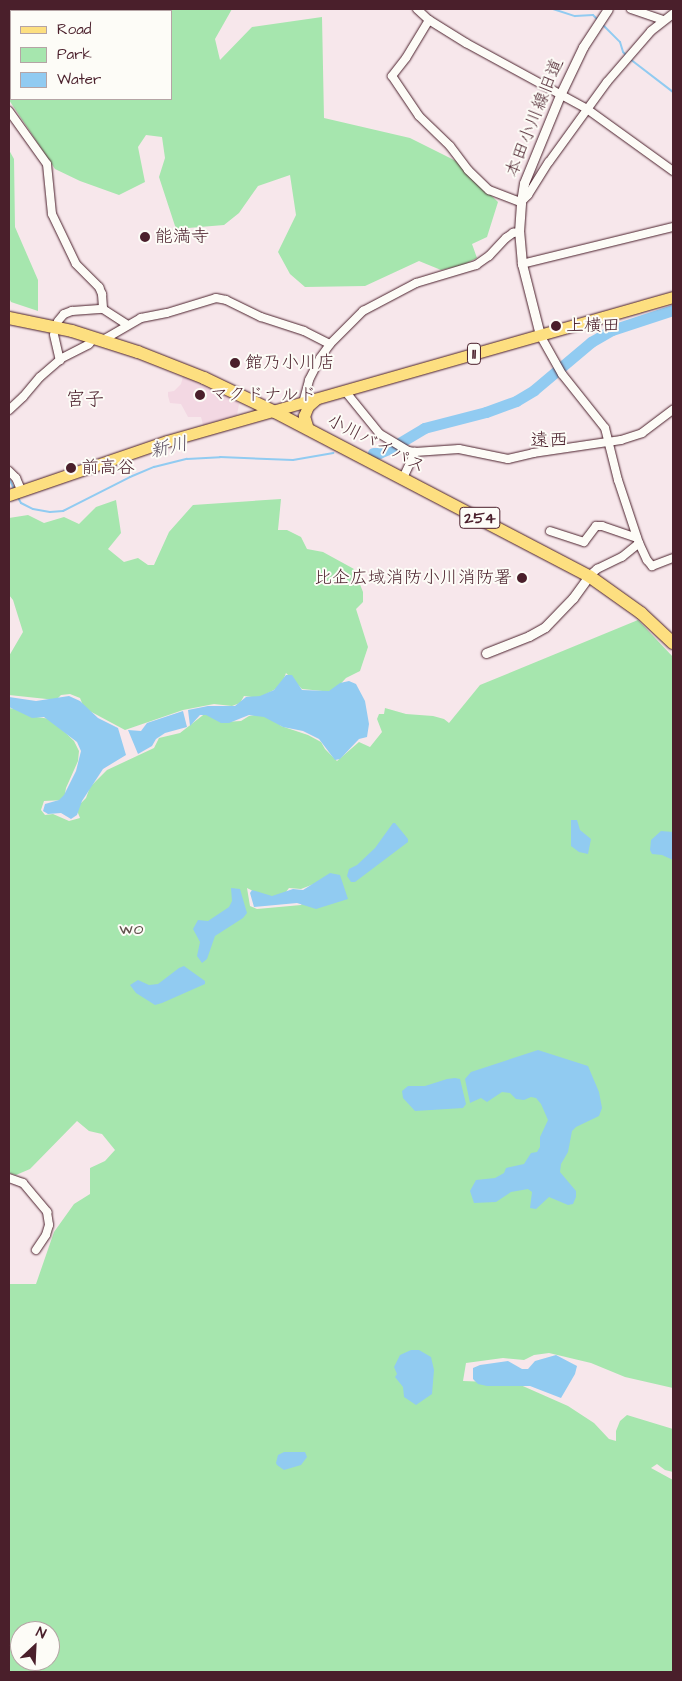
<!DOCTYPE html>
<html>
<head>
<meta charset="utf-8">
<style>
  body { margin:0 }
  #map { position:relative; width:682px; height:1681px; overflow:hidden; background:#f7e7eb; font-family:"Architects Daughter","Klee One",sans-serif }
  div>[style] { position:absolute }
  .built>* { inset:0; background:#f3d8e3 }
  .green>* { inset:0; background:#a6e6ae }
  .water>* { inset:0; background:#91cbf1 }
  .stream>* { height:2px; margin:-1px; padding:0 1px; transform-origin:1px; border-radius:1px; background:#91cbf1 }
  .river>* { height:11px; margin:-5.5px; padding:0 5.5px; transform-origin:5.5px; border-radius:5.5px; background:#91cbf1 }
  .roads { filter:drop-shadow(0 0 1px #4a1f2b) drop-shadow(0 0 1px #4a1f2b) }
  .minor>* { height:8px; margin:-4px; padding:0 4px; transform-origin:4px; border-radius:4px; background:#fdfcf7 }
  .tertiary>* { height:9px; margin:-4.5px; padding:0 4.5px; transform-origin:4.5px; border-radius:4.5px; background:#fdfcf7 }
  .primary>* { height:11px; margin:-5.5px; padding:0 5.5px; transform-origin:5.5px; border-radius:5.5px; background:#fddf80 }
  .trunk>* { height:12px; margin:-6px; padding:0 6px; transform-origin:6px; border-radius:6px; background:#fddf80 }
  .dots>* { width:14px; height:14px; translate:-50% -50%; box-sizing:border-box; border:2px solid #fdfcf7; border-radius:50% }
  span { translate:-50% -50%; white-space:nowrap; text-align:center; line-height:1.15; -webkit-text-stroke:4px #fdfcf7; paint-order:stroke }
  .shield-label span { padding:1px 4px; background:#fdfcf7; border:1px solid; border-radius:4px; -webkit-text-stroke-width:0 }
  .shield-label { font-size:16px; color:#4a1f2b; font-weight:700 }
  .street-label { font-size:18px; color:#4a1f2b }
  .poi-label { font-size:18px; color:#4a1f2b }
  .left { translate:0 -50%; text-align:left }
  .right { translate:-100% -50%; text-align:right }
  .park-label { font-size:18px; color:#61514c }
  .neighbourhood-label { font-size:19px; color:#4a1f2b }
  .water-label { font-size:19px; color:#5f5366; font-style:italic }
  .frame { position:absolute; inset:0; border:10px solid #4a1f2b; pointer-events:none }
  .legend { position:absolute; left:10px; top:10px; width:162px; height:90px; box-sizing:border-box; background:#fdfcf7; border:1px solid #b5a4a5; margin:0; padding:6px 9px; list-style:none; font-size:15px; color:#4a1f2b }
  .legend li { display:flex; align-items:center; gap:10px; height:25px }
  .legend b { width:25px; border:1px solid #b5a4a5 }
  .north { position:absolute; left:10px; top:1621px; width:50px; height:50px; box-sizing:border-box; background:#fdfcf7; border:1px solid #b5a4a5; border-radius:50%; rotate:25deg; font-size:14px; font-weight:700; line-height:20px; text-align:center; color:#4a1f2b }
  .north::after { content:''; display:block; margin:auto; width:18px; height:22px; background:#4a1f2b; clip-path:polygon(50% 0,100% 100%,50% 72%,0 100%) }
</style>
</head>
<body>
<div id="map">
  <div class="built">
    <div style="clip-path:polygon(183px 376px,236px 401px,239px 404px,237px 415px,203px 425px,201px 417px,188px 417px,181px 404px,170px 403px,168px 396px,168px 392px,174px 391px,181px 384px)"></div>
  </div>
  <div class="green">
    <div style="clip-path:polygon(evenodd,9px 9px,232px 9px,215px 39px,220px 60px,252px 27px,322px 17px,324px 118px,410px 138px,456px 161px,498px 202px,487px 237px,472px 244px,477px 258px,463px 265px,441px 270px,419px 261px,365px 286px,305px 287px,290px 274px,278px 252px,296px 215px,290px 175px,258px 186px,239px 213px,224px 225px,176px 229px,159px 177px,165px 158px,162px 137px,146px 135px,138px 147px,145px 182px,119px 195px,80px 181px,55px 169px,9px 100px,9px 9px,11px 11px,171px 11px,171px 99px,11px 99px,11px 11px)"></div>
    <div style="clip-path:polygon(9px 150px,14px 159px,15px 227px,38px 280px,38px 311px,11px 302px,9px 298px)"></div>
    <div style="clip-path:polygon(281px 499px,278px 530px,287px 530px,301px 537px,307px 549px,323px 552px,354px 569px,363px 592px,363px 602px,356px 609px,368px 647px,360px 671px,346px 678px,333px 692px,302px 689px,286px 673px,281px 686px,259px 698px,244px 696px,240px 703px,232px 706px,214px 704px,183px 710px,125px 730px,84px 708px,80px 698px,70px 694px,61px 695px,56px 700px,9px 695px,9px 656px,23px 632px,13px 600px,9px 595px,9px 518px,28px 515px,44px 523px,64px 517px,79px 524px,96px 507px,116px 500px,121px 533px,108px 549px,124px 562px,138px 558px,148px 565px,154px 565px,169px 532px,193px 505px)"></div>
    <div style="clip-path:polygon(evenodd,638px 620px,673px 657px,673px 1388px,625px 1377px,591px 1363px,549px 1353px,534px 1355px,524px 1360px,503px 1358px,466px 1363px,463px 1381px,516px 1383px,568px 1406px,594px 1423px,609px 1439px,616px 1441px,616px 1431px,620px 1421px,627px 1415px,673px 1429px,673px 1472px,665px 1470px,657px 1464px,651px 1468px,673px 1480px,673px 1672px,9px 1672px,9px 1284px,36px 1284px,54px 1232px,74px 1204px,90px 1194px,90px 1168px,105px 1161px,115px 1150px,102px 1134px,89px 1131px,77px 1121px,30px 1169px,16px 1175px,9px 1173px,9px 708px,21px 710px,29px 716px,51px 719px,74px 741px,79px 751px,78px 761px,66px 788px,64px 800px,44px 801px,41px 810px,45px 815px,53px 814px,69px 821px,80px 818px,76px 808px,86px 798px,90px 787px,107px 770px,154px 748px,159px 738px,180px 733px,207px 712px,224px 722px,241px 721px,249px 716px,260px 714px,272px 717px,281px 726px,308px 735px,321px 742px,325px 749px,337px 761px,359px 742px,370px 747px,382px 732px,377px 719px,379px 714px,384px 714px,385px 708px,406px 714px,433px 716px,444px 719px,449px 723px,480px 685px,638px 620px,319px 882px,301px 905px,257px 909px,250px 906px,247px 888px,267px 898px,282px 897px,289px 888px,301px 889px,319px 882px,638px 620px,20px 1631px,50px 1631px,50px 1661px,20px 1661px,20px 1631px)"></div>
  </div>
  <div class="water">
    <div style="clip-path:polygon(286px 675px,292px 675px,302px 690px,329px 691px,340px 683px,349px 681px,356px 684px,365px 701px,369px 724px,367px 737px,359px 739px,340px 759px,335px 760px,319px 739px,303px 731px,283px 727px,264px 717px,249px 715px,229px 723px,221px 723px,206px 715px,200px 715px,190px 726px,188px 710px,208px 706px,235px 706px,246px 697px,260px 696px,274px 690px)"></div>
    <div style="clip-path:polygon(69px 696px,80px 701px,98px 718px,118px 728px,126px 755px,103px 769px,82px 801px,77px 815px,71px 819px,61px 813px,48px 814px,43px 811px,45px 804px,59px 800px,64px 795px,76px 771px,81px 751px,77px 742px,44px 717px,32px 718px,9px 707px,9px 697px,36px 701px)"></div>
    <div style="clip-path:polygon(183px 711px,187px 727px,165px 733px,156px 739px,152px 746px,138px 754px,128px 730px,141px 731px,147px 723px)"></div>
    <div style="clip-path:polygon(571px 820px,577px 820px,580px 830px,591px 839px,588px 854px,579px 852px,571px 846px)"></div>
    <div style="clip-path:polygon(393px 823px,395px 823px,408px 839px,408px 842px,355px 882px,351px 882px,347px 876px,349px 869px,357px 865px,375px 848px)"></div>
    <div style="clip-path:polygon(661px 831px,673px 832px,673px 860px,662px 855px,652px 854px,650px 850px,651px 840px)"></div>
    <div style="clip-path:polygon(330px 873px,340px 875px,348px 899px,316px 909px,297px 903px,254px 907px,250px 893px,252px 890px,272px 896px,293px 889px,303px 890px)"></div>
    <div style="clip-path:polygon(231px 888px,240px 889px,247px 913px,243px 918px,215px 936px,207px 959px,202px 963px,197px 956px,200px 942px,193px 929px,198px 920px,208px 921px,229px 907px,232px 901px)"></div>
    <div style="clip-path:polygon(184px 966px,205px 981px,205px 984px,162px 1003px,155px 1005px,136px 993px,130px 985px,138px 980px,149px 985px,158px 984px,179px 968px)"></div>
    <div style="clip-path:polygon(538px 1050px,588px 1066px,599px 1092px,602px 1108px,599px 1116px,576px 1127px,572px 1131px,568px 1152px,561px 1164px,560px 1172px,576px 1191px,576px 1197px,573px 1204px,568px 1205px,549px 1197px,536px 1209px,530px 1208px,532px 1192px,528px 1189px,511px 1192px,496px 1202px,474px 1203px,470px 1191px,476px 1180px,495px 1178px,504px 1173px,506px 1168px,524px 1164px,531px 1153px,537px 1152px,540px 1147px,540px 1137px,548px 1120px,541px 1104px,536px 1098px,531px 1097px,524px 1100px,516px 1099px,510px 1093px,502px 1092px,487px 1102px,481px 1098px,470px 1103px,465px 1079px,471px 1072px)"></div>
    <div style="clip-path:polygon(455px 1078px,460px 1079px,466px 1104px,463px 1108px,415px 1111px,403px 1098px,402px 1091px,408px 1086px,425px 1086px,447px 1079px)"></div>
    <div style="clip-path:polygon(411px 1350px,419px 1350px,431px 1357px,434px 1370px,432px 1394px,416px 1405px,404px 1397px,403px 1387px,395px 1377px,397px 1374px,394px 1367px,400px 1355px)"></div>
    <div style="clip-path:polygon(556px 1355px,577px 1366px,575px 1374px,561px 1398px,530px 1386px,487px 1386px,478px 1384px,473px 1379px,473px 1368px,480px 1365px,508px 1361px,522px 1369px,528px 1369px,535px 1361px)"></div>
    <div style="clip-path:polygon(284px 1452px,305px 1452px,307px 1457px,301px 1465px,284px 1470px,277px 1465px,276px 1463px,278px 1455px)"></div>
  </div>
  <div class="stream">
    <div style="left:553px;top:9px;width:23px;rotate:18deg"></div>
    <div style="left:575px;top:16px;width:18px;rotate:-3deg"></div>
    <div style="left:593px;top:15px;width:7px;rotate:45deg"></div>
    <div style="left:601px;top:23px;width:27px;rotate:45deg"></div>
    <div style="left:620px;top:42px;width:10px;rotate:73deg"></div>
    <div style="left:623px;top:52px;width:6px;rotate:45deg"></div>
    <div style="left:630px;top:59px;width:54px;rotate:37.5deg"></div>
    <div style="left:9px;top:478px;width:12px;rotate:66deg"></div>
    <div style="left:17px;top:496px;width:8px;rotate:60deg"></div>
    <div style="left:21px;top:503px;width:13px;rotate:27deg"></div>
    <div style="left:33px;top:509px;width:17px;rotate:10deg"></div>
    <div style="left:50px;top:512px;width:13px;rotate:-4deg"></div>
    <div style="left:63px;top:511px;width:75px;rotate:-26.9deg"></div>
    <div style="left:130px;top:477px;width:26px;rotate:-23deg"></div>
    <div style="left:154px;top:467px;width:34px;rotate:-14deg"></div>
    <div style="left:187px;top:459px;width:33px;rotate:-3deg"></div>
    <div style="left:220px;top:457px;width:73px;rotate:2.4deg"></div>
    <div style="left:293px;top:460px;width:41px;rotate:-9.9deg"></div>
  </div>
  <div class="river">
    <div style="left:373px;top:453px;width:6px"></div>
    <div style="left:379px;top:453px;width:13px;rotate:-23deg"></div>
    <div style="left:391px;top:448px;width:39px;rotate:-31deg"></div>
    <div style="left:424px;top:428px;width:64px;rotate:-14.5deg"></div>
    <div style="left:486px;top:412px;width:32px;rotate:-20deg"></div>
    <div style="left:516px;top:401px;width:21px;rotate:-31deg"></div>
    <div style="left:534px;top:390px;width:75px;rotate:-40.1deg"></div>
    <div style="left:591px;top:342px;width:24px;rotate:-30deg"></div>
    <div style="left:612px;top:330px;width:64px;rotate:-18.2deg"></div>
  </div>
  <div class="roads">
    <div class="minor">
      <div style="left:417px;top:9px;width:16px;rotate:43deg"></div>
      <div style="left:429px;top:20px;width:44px;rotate:31.9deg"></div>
      <div style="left:466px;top:43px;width:138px;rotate:28.6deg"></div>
      <div style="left:587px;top:109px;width:106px;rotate:35.8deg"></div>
      <div style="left:631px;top:9px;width:34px;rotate:19deg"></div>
      <div style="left:429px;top:20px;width:44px;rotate:121.2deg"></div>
      <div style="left:406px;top:58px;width:23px;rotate:128deg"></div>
      <div style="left:392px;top:76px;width:48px;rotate:56deg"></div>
      <div style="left:419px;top:116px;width:43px;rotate:44.1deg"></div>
      <div style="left:450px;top:146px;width:30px;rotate:53deg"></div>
      <div style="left:468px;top:170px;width:29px;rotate:44deg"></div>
      <div style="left:489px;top:190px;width:34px;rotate:21deg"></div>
      <div style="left:521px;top:202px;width:10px;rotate:-45deg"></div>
      <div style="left:528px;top:195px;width:39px;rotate:-58deg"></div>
      <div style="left:549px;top:162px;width:99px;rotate:-54.1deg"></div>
      <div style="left:607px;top:82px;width:67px;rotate:-49.2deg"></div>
      <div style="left:651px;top:31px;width:28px;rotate:-38deg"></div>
      <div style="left:9px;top:111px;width:65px;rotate:54.4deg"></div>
      <div style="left:47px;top:164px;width:50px;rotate:84.3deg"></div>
      <div style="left:52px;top:214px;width:55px;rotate:64.4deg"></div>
      <div style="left:76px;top:264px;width:33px;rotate:45deg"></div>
      <div style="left:99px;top:287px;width:8px;rotate:67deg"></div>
      <div style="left:102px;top:294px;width:15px;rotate:86deg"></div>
      <div style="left:103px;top:309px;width:27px;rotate:33deg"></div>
      <div style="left:522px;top:264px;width:155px;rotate:-13.8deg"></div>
      <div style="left:58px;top:321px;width:9px;rotate:-49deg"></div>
      <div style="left:64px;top:314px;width:9px;rotate:-21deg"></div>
      <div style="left:72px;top:311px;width:31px;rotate:-4deg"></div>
      <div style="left:54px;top:335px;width:26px;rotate:77deg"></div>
      <div style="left:540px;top:335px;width:45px;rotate:60.6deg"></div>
      <div style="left:562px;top:374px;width:69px;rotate:51.5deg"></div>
      <div style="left:605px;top:428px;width:54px;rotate:76deg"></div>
      <div style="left:618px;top:480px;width:66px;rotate:71.6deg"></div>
      <div style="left:639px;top:543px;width:19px;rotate:65deg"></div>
      <div style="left:647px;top:560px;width:8px;rotate:50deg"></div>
      <div style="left:652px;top:566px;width:22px;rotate:-21deg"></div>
      <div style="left:103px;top:340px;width:44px;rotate:-30.1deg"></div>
      <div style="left:141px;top:318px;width:26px;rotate:-11deg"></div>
      <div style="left:167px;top:313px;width:51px;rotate:-17deg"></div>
      <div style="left:216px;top:298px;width:10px;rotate:11deg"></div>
      <div style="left:226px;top:300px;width:39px;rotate:26deg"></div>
      <div style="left:261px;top:317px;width:45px;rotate:18deg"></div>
      <div style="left:304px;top:331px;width:29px;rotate:27deg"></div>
      <div style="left:345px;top:391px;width:55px;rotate:50.9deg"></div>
      <div style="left:380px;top:434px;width:33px;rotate:31deg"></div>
      <div style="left:408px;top:451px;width:7px;rotate:8deg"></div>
      <div style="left:415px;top:452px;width:44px;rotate:-3.9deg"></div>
      <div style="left:459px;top:449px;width:50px;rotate:11.5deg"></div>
      <div style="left:508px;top:459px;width:26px;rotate:-13deg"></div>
      <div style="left:533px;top:453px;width:89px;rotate:-8.4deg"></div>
      <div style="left:621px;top:440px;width:22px;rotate:-18deg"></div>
      <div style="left:642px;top:433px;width:39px;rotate:-37deg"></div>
      <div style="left:303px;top:403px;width:24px;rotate:-75deg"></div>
      <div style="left:309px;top:380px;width:25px;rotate:-63deg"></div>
      <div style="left:320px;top:358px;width:17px;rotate:-54deg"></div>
      <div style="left:330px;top:344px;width:47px;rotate:-45deg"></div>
      <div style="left:363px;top:311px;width:60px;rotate:-27.8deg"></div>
      <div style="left:416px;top:283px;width:63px;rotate:-16.7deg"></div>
      <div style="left:476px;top:265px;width:16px;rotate:-35deg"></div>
      <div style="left:489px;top:256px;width:25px;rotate:-47deg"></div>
      <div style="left:506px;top:238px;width:9px;rotate:-36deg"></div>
      <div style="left:513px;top:233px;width:6px;rotate:-9deg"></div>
      <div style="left:9px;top:410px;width:19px;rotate:-43deg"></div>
      <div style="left:23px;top:397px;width:26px;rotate:-50deg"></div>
      <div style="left:40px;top:377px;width:29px;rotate:-41deg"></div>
      <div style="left:62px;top:358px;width:30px;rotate:-27deg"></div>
      <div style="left:89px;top:344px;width:8px;rotate:-50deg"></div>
      <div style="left:9px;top:471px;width:10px;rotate:45deg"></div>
      <div style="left:16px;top:478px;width:15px;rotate:67deg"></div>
      <div style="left:403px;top:478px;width:29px;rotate:-65deg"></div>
      <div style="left:550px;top:531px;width:36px;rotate:18deg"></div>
      <div style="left:584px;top:542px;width:20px;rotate:-53deg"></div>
      <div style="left:596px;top:526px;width:6px"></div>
      <div style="left:602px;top:526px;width:37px;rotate:19deg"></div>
      <div style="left:589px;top:576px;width:11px;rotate:-41deg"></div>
      <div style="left:597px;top:569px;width:28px;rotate:-26deg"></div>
      <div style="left:622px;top:557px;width:22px;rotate:-39deg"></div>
      <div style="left:9px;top:1178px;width:15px;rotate:20deg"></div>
      <div style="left:23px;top:1183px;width:38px;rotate:50deg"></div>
      <div style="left:47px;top:1212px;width:13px;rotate:81deg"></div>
      <div style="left:49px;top:1225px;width:10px;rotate:107deg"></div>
      <div style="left:46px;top:1235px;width:18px;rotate:124deg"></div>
    </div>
    <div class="tertiary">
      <div style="left:540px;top:335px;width:73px;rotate:-104.2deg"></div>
      <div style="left:522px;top:264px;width:32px;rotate:-95deg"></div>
      <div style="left:519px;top:232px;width:30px;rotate:-86deg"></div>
      <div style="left:521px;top:202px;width:19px;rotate:-81deg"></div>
      <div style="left:524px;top:183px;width:97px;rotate:-67.7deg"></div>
      <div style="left:561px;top:93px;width:51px;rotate:-64.4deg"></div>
      <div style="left:583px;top:47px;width:45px;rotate:-56.7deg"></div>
      <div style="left:486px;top:653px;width:46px;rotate:-21.6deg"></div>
      <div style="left:529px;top:636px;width:18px;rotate:-29deg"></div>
      <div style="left:545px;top:627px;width:40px;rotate:-46deg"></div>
      <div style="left:573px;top:598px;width:27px;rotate:-54deg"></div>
    </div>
    <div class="primary">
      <div style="left:308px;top:429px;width:14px;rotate:-107deg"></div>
      <div style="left:304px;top:416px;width:11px;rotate:-68deg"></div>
      <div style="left:308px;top:406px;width:11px;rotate:-41deg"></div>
      <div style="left:9px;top:495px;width:167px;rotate:-18.9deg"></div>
      <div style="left:167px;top:441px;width:526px;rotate:-15.89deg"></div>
    </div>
    <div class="trunk">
      <div style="left:9px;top:318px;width:64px;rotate:11.7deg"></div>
      <div style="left:72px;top:331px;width:69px;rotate:17.7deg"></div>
      <div style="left:138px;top:352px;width:71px;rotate:21.5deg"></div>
      <div style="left:204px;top:378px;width:79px;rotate:25.6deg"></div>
      <div style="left:275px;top:412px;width:354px;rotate:27.6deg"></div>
      <div style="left:589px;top:576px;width:64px;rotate:35.4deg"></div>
      <div style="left:641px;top:613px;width:44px;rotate:43.2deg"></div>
    </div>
  </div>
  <div class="dots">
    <div style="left:145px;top:237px;background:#4a1f2b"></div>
    <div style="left:556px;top:326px;background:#4a1f2b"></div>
    <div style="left:235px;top:363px;background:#4a1f2b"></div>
    <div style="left:200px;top:395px;background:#4a1f2b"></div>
    <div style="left:71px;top:468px;background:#4a1f2b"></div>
    <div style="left:522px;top:578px;background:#4a1f2b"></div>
  </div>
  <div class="shield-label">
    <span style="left:474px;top:354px">11</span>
    <span style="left:480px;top:518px">254</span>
  </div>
  <div class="street-label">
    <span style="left:535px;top:118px;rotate:-68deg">本田小川線旧道</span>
    <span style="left:376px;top:444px;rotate:27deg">小川バイパス</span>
  </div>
  <div class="poi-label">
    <span class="left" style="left:155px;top:237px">能満寺</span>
    <span class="left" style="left:566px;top:326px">上横田</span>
    <span class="left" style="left:245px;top:363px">館乃小川店</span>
    <span class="left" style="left:210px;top:395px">マクドナルド</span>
    <span class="left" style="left:81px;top:468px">前高谷</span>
    <span class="right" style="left:512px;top:578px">比企広域消防小川消防署</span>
  </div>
  <div class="park-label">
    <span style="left:131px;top:929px">wo</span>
  </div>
  <div class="neighbourhood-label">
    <span style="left:85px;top:400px">宮子</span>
    <span style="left:549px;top:441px">遠西</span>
  </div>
  <div class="water-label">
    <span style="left:169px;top:448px;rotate:-13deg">新川</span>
  </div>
  <div class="frame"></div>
  <ul class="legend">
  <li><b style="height:6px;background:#fddf80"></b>Road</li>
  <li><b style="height:14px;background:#a6e6ae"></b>Park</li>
  <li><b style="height:14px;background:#91cbf1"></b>Water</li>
  </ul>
  <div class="north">N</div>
</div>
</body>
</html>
